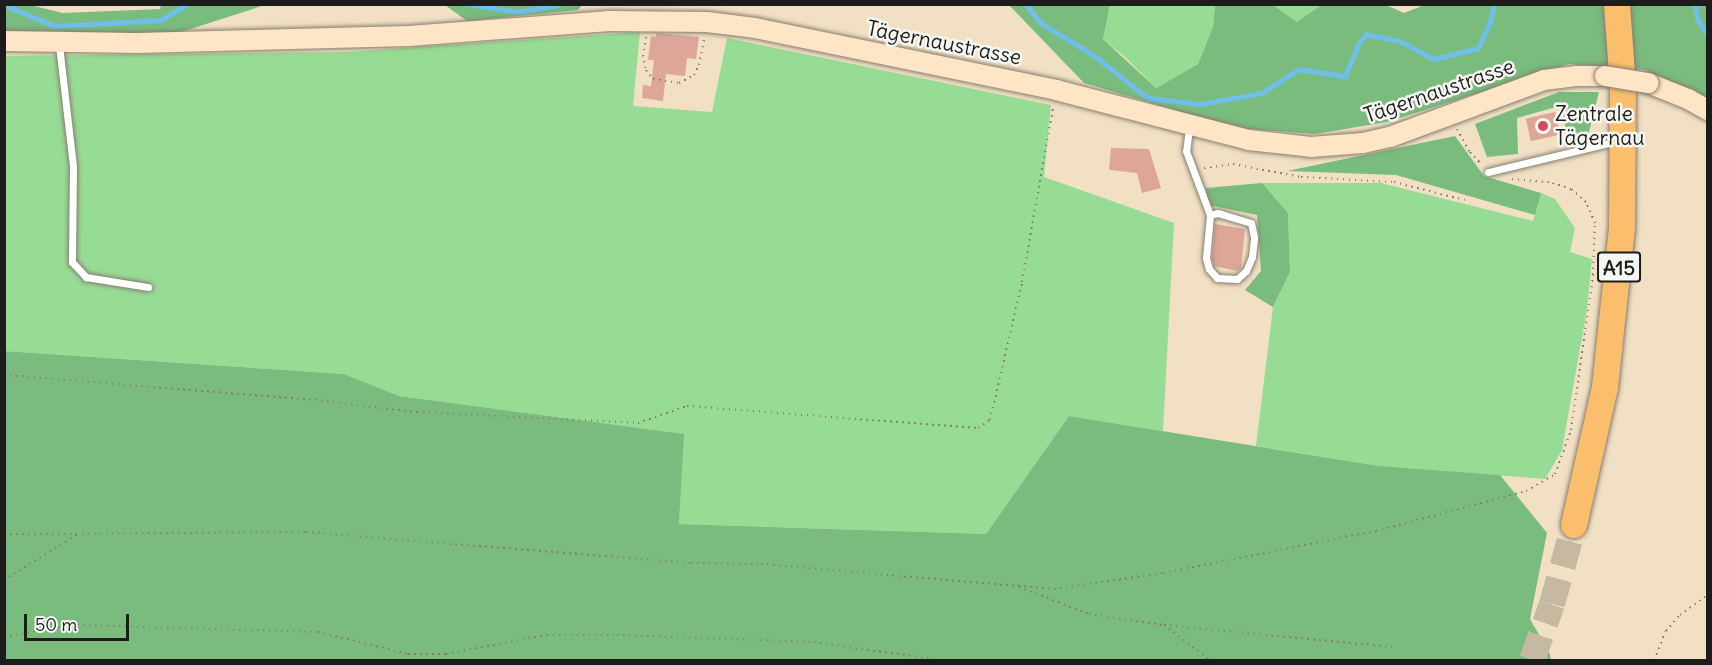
<!DOCTYPE html>
<html>
<head>
<meta charset="utf-8">
<style>
  body { margin:0 }
  #map { position:relative; width:1712px; height:665px; overflow:hidden; background:#f1e0c4; font-family:Delius,sans-serif }
  div>[style] { position:absolute }
  .green>* { inset:0; background:#97dc94 }
  .forest>* { inset:0; background:#79bc7e }
  .stream>* { height:4.5px; margin:-2.25px; padding:0 2.25px; transform-origin:2.25px; border-radius:2.25px; background:#6fbfea }
  .building>* { inset:0; background:#dda699; transform-origin:0 0 }
  .highway-tunnel>* { height:26px; margin-top:-13px; transform-origin:0; background:repeating-linear-gradient(90deg,#c6b9a2 0 26px,transparent 0 39px) }
  .path>* { height:2px; margin-top:-1px; transform-origin:0; background:repeating-linear-gradient(90deg,#867e70 0 1.5px,transparent 0 6px) }
  .roads { filter:drop-shadow(0 0 2px #867e70) drop-shadow(0 0 2px #867e70) }
  .lane>* { height:7px; margin:-3.5px; padding:0 3.5px; transform-origin:3.5px; border-radius:3.5px; background:#fff }
  .secondary>* { height:20px; margin:-10px; padding:0 10px; transform-origin:10px; border-radius:10px; background:#fde5c5 }
  .highway>* { height:26px; margin:-13px; padding:0 13px; transform-origin:13px; border-radius:13px; background:#fabe6d }
  .bridges { filter:drop-shadow(0 0 2px #867e70) drop-shadow(0 0 2px #867e70) }
  .secondary-bridge>* { height:20px; margin:-10px; padding:0 10px; transform-origin:10px; border-radius:10px; background:#fde5c5 }
  .dots>* { width:16px; height:16px; translate:-50% -50%; box-sizing:border-box; border:3px solid #f6f6f2; border-radius:50% }
  span { translate:-50% -50%; white-space:nowrap; text-align:center; line-height:1.15; -webkit-text-stroke:5px #f6f6f2; paint-order:stroke }
  .shield-label span { padding:2px 4px; background:#f6f6f2; border:2px solid; border-radius:4px; -webkit-text-stroke-width:0 }
  .shield-label { font-size:20px; color:#1c1c1c; font-weight:700 }
  .street-label { font-size:21px; color:#1c1c1c }
  .poi-label { font-size:21px; color:#1c1c1c }
  .left { translate:0 -50%; text-align:left }
  .frame { position:absolute; inset:0; border:6px solid #1c1c1c; pointer-events:none }
  .scale { position:absolute; left:24px; top:614px; width:105px; height:27px; box-sizing:border-box; border:3px solid #1c1c1c; border-top:0; padding-left:8px; font-size:18px; line-height:21px; white-space:nowrap; color:#1c1c1c; -webkit-text-stroke:4px #f6f6f2; paint-order:stroke }
</style>
</head>
<body>
<div id="map">
  <div class="green">
    <div style="clip-path:polygon(1110px 5px,1215px 5px,1213px 27px,1198px 64px,1156px 88px,1126px 58px,1103px 39px)"></div>
    <div style="clip-path:polygon(1273px 5px,1323px 5px,1297px 22px)"></div>
    <div style="clip-path:polygon(640px 32px,633px 106px,712px 112px,727px 38px,1051px 105px,1044px 177px,1174px 223px,1163px 431px,1069px 416px,986px 534px,679px 524px,683px 434px,399px 396px,344px 374px,5px 351px,4px 56px,346px 52px)"></div>
    <div style="clip-path:polygon(1262px 183px,1381px 183px,1533px 221px,1541px 193px,1555px 199px,1575px 228px,1570px 252px,1592px 259px,1587px 309px,1562px 450px,1545px 479px,1379px 466px,1256px 446px,1273px 307px,1290px 272px,1288px 213px)"></div>
  </div>
  <div class="forest">
    <div style="clip-path:polygon(161px 4px,265px 5px,172px 35px,5px 34px,5px 5px,30px 5px,63px 13px,160px 9px)"></div>
    <div style="clip-path:polygon(1323px 4px,1386px 5px,1404px 13px,1427px 4px,1707px 5px,1707px 99px,1646px 70px,1569px 64px,1387px 122px,1315px 134px,1236px 128px,1084px 83px,1009px 5px,1110px 5px,1103px 39px,1156px 88px,1198px 64px,1213px 27px,1215px 5px,1273px 5px,1297px 22px)"></div>
    <div style="clip-path:polygon(445px 5px,582px 5px,578px 10px,467px 21px)"></div>
    <div style="clip-path:polygon(1559px 92px,1599px 92px,1588px 136px,1568px 139px,1563px 115px,1556px 107px,1517px 118px,1518px 154px,1487px 157px,1475px 124px)"></div>
    <div style="clip-path:polygon(1455px 136px,1484px 176px,1541px 193px,1535px 215px,1396px 175px,1287px 171px)"></div>
    <div style="clip-path:polygon(1262px 183px,1288px 213px,1290px 272px,1273px 307px,1245px 290px,1261px 271px,1257px 215px,1208px 205px,1206px 188px)"></div>
    <div style="clip-path:polygon(4px 351px,344px 374px,399px 396px,684px 434px,679px 524px,986px 534px,1069px 416px,1379px 466px,1500px 475px,1547px 533px,1530px 619px,1550px 654px,1551px 660px,5px 660px)"></div>
  </div>
  <div class="stream">
    <div style="left:469px;top:4px;width:50px;rotate:9.3deg"></div>
    <div style="left:518px;top:12px;width:45px;rotate:-10.3deg"></div>
    <div style="left:1026px;top:4px;width:24px;rotate:52deg"></div>
    <div style="left:1041px;top:23px;width:63px;rotate:31.4deg"></div>
    <div style="left:1095px;top:56px;width:68px;rotate:38.4deg"></div>
    <div style="left:1148px;top:98px;width:52px;rotate:6.6deg"></div>
    <div style="left:1200px;top:104px;width:63px;rotate:-10.1deg"></div>
    <div style="left:1262px;top:93px;width:44px;rotate:-33deg"></div>
    <div style="left:1299px;top:69px;width:47px;rotate:8.7deg"></div>
    <div style="left:1345px;top:76px;width:34px;rotate:-67deg"></div>
    <div style="left:1358px;top:45px;width:14px;rotate:-54deg"></div>
    <div style="left:1366px;top:34px;width:35px;rotate:12deg"></div>
    <div style="left:1400px;top:41px;width:38px;rotate:28deg"></div>
    <div style="left:1434px;top:59px;width:45px;rotate:-14deg"></div>
    <div style="left:1478px;top:48px;width:29px;rotate:-65deg"></div>
    <div style="left:1490px;top:22px;width:18px;rotate:-77deg"></div>
    <div style="left:1695px;top:4px;width:16px;rotate:79deg"></div>
    <div style="left:1698px;top:20px;width:18px;rotate:56deg"></div>
    <div style="left:4px;top:5px;width:55px;rotate:22.4deg"></div>
    <div style="left:55px;top:26px;width:106px;rotate:-3.2deg"></div>
    <div style="left:161px;top:20px;width:31px;rotate:-31deg"></div>
  </div>
  <div class="building">
    <div style="clip-path:polygon(656px 33px,699px 37px,696px 59px,687px 58px,685px 76px,666px 74px,663px 101px,642px 98px,643px 85px,651px 86px,654px 60px,648px 60px,651px 36px,656px 37px)"></div>
    <div style="left:1555px;top:112px;width:23px;height:30px;rotate:77deg"></div>
    <div style="clip-path:polygon(1111px 148px,1149px 149px,1161px 188px,1142px 193px,1137px 173px,1109px 170px)"></div>
    <div style="clip-path:polygon(1215px 224px,1245px 229px,1241px 268px,1237px 271px,1214px 266px,1212px 258px)"></div>
  </div>
  <div class="highway-tunnel">
    <div style="left:1532px;top:660px;width:59px;rotate:-70.3deg"></div>
    <div style="left:1552px;top:604px;width:82px;rotate:-74.4deg"></div>
  </div>
  <div class="path">
    <div style="left:646px;top:37px;width:18px;rotate:99deg"></div>
    <div style="left:643px;top:55px;width:15px;rotate:79deg"></div>
    <div style="left:646px;top:70px;width:11px;rotate:52deg"></div>
    <div style="left:653px;top:79px;width:26px;rotate:9deg"></div>
    <div style="left:679px;top:83px;width:17px;rotate:-28deg"></div>
    <div style="left:694px;top:75px;width:11px;rotate:-63deg"></div>
    <div style="left:699px;top:65px;width:26px;rotate:-79deg"></div>
    <div style="left:1457px;top:129px;width:26px;rotate:61deg"></div>
    <div style="left:1470px;top:152px;width:16px;rotate:47deg"></div>
    <div style="left:1204px;top:168px;width:29px;rotate:-8deg"></div>
    <div style="left:1233px;top:164px;width:69px;rotate:10.8deg"></div>
    <div style="left:1301px;top:177px;width:93px;rotate:3.1deg"></div>
    <div style="left:1394px;top:182px;width:73px;rotate:14.2deg"></div>
    <div style="left:4px;top:375px;width:312px;rotate:4.6deg"></div>
    <div style="left:315px;top:400px;width:103px;rotate:6.7deg"></div>
    <div style="left:417px;top:412px;width:221px;rotate:2.8deg"></div>
    <div style="left:638px;top:423px;width:52px;rotate:-19.1deg"></div>
    <div style="left:687px;top:406px;width:292px;rotate:4.3deg"></div>
    <div style="left:978px;top:428px;width:14px;rotate:-34deg"></div>
    <div style="left:990px;top:420px;width:142px;rotate:-76.9deg"></div>
    <div style="left:1022px;top:282px;width:177px;rotate:-79.9deg"></div>
    <div style="left:4px;top:534px;width:302px;rotate:-0.4deg"></div>
    <div style="left:306px;top:532px;width:386px;rotate:4.6deg"></div>
    <div style="left:691px;top:563px;width:70px;rotate:0.8deg"></div>
    <div style="left:761px;top:564px;width:294px;rotate:4.9deg"></div>
    <div style="left:1054px;top:589px;width:110px;rotate:-8.4deg"></div>
    <div style="left:1163px;top:573px;width:217px;rotate:-11.2deg"></div>
    <div style="left:1376px;top:531px;width:155px;rotate:-14.9deg"></div>
    <div style="left:1526px;top:491px;width:34px;rotate:-30deg"></div>
    <div style="left:1555px;top:474px;width:47px;rotate:-70deg"></div>
    <div style="left:1571px;top:430px;width:157px;rotate:-81.9deg"></div>
    <div style="left:1593px;top:275px;width:52px;rotate:-87.8deg"></div>
    <div style="left:1595px;top:223px;width:23px;rotate:-113deg"></div>
    <div style="left:1586px;top:202px;width:20px;rotate:-139deg"></div>
    <div style="left:1571px;top:189px;width:23px;rotate:-162deg"></div>
    <div style="left:1549px;top:182px;width:40px;rotate:-175.7deg"></div>
    <div style="left:4px;top:580px;width:87px;rotate:-31.9deg"></div>
    <div style="left:1019px;top:587px;width:75px;rotate:21.1deg"></div>
    <div style="left:1089px;top:614px;width:76px;rotate:8.3deg"></div>
    <div style="left:1164px;top:625px;width:58px;rotate:37.3deg"></div>
    <div style="left:1164px;top:625px;width:229px;rotate:5.5deg"></div>
    <div style="left:4px;top:637px;width:68px;rotate:-10.2deg"></div>
    <div style="left:71px;top:625px;width:247px;rotate:1.6deg"></div>
    <div style="left:318px;top:632px;width:93px;rotate:13.7deg"></div>
    <div style="left:408px;top:654px;width:38px"></div>
    <div style="left:446px;top:654px;width:103px;rotate:-10.7deg"></div>
    <div style="left:547px;top:635px;width:70px"></div>
    <div style="left:617px;top:635px;width:197px;rotate:2deg"></div>
    <div style="left:814px;top:642px;width:126px;rotate:8.2deg"></div>
    <div style="left:1654px;top:660px;width:31px;rotate:-68deg"></div>
    <div style="left:1666px;top:631px;width:21px;rotate:-49deg"></div>
    <div style="left:1680px;top:615px;width:34px;rotate:-36deg"></div>
  </div>
  <div class="roads">
    <div class="lane">
      <div style="left:59px;top:45px;width:122px;rotate:83.4deg"></div>
      <div style="left:73px;top:166px;width:96px;rotate:90.6deg"></div>
      <div style="left:72px;top:262px;width:21px;rotate:47deg"></div>
      <div style="left:86px;top:277px;width:63px;rotate:9.2deg"></div>
      <div style="left:1189px;top:128px;width:23px;rotate:97deg"></div>
      <div style="left:1186px;top:151px;width:68px;rotate:69.4deg"></div>
      <div style="left:1210px;top:215px;width:43px;rotate:95.3deg"></div>
      <div style="left:1206px;top:258px;width:11px;rotate:75deg"></div>
      <div style="left:1209px;top:269px;width:12px;rotate:48deg"></div>
      <div style="left:1217px;top:278px;width:20px;rotate:3deg"></div>
      <div style="left:1237px;top:279px;width:12px;rotate:-42deg"></div>
      <div style="left:1246px;top:271px;width:15px;rotate:-67deg"></div>
      <div style="left:1252px;top:257px;width:20px;rotate:-84deg"></div>
      <div style="left:1254px;top:237px;width:14px;rotate:-102deg"></div>
      <div style="left:1251px;top:223px;width:34px;rotate:-163deg"></div>
      <div style="left:1218px;top:213px;width:8px;rotate:166deg"></div>
      <div style="left:1488px;top:172px;width:133px;rotate:-13.5deg"></div>
    </div>
    <div class="secondary">
      <div style="left:4px;top:41px;width:133px;rotate:0.9deg"></div>
      <div style="left:137px;top:43px;width:272px;rotate:-1.5deg"></div>
      <div style="left:409px;top:36px;width:201px;rotate:-4.3deg"></div>
      <div style="left:609px;top:21px;width:98px;rotate:0.6deg"></div>
      <div style="left:707px;top:22px;width:48px;rotate:7.1deg"></div>
      <div style="left:755px;top:28px;width:307px;rotate:11.6deg"></div>
      <div style="left:1056px;top:90px;width:199px;rotate:14.5deg"></div>
      <div style="left:1249px;top:140px;width:62px;rotate:6.4deg"></div>
      <div style="left:1311px;top:147px;width:52px;rotate:-4.4deg"></div>
      <div style="left:1363px;top:143px;width:28px;rotate:-13deg"></div>
      <div style="left:1390px;top:137px;width:164px;rotate:-20.3deg"></div>
      <div style="left:1544px;top:80px;width:32px;rotate:-7deg"></div>
      <div style="left:1576px;top:76px;width:29px"></div>
      <div style="left:1648px;top:83px;width:43px;rotate:21.8deg"></div>
      <div style="left:1688px;top:99px;width:23px;rotate:29deg"></div>
    </div>
    <div class="highway">
      <div style="left:1574px;top:525px;width:141px;rotate:-77.3deg"></div>
      <div style="left:1605px;top:387px;width:160px;rotate:-83.9deg"></div>
      <div style="left:1622px;top:228px;width:140px;rotate:-89.6deg"></div>
      <div style="left:1623px;top:88px;width:84px;rotate:-94.1deg"></div>
    </div>
  </div>
  <div class="bridges">
    <div class="secondary-bridge">
      <div style="left:1605px;top:76px;width:44px;rotate:9.2deg"></div>
    </div>
  </div>
  <div class="dots">
    <div style="left:1543px;top:126px;background:#d1495b"></div>
  </div>
  <div class="shield-label">
    <span style="left:1619px;top:267px">A15</span>
  </div>
  <div class="street-label">
    <span style="left:944px;top:43px;rotate:11deg">Tägernaustrasse</span>
    <span style="left:1439px;top:91px;rotate:-19deg">Tägernaustrasse</span>
  </div>
  <div class="poi-label">
    <span class="left" style="left:1555px;top:126px">Zentrale<br>Tägernau</span>
  </div>
  <div class="frame"></div>
  <div class="scale">50 m</div>
</div>
</body>
</html>
